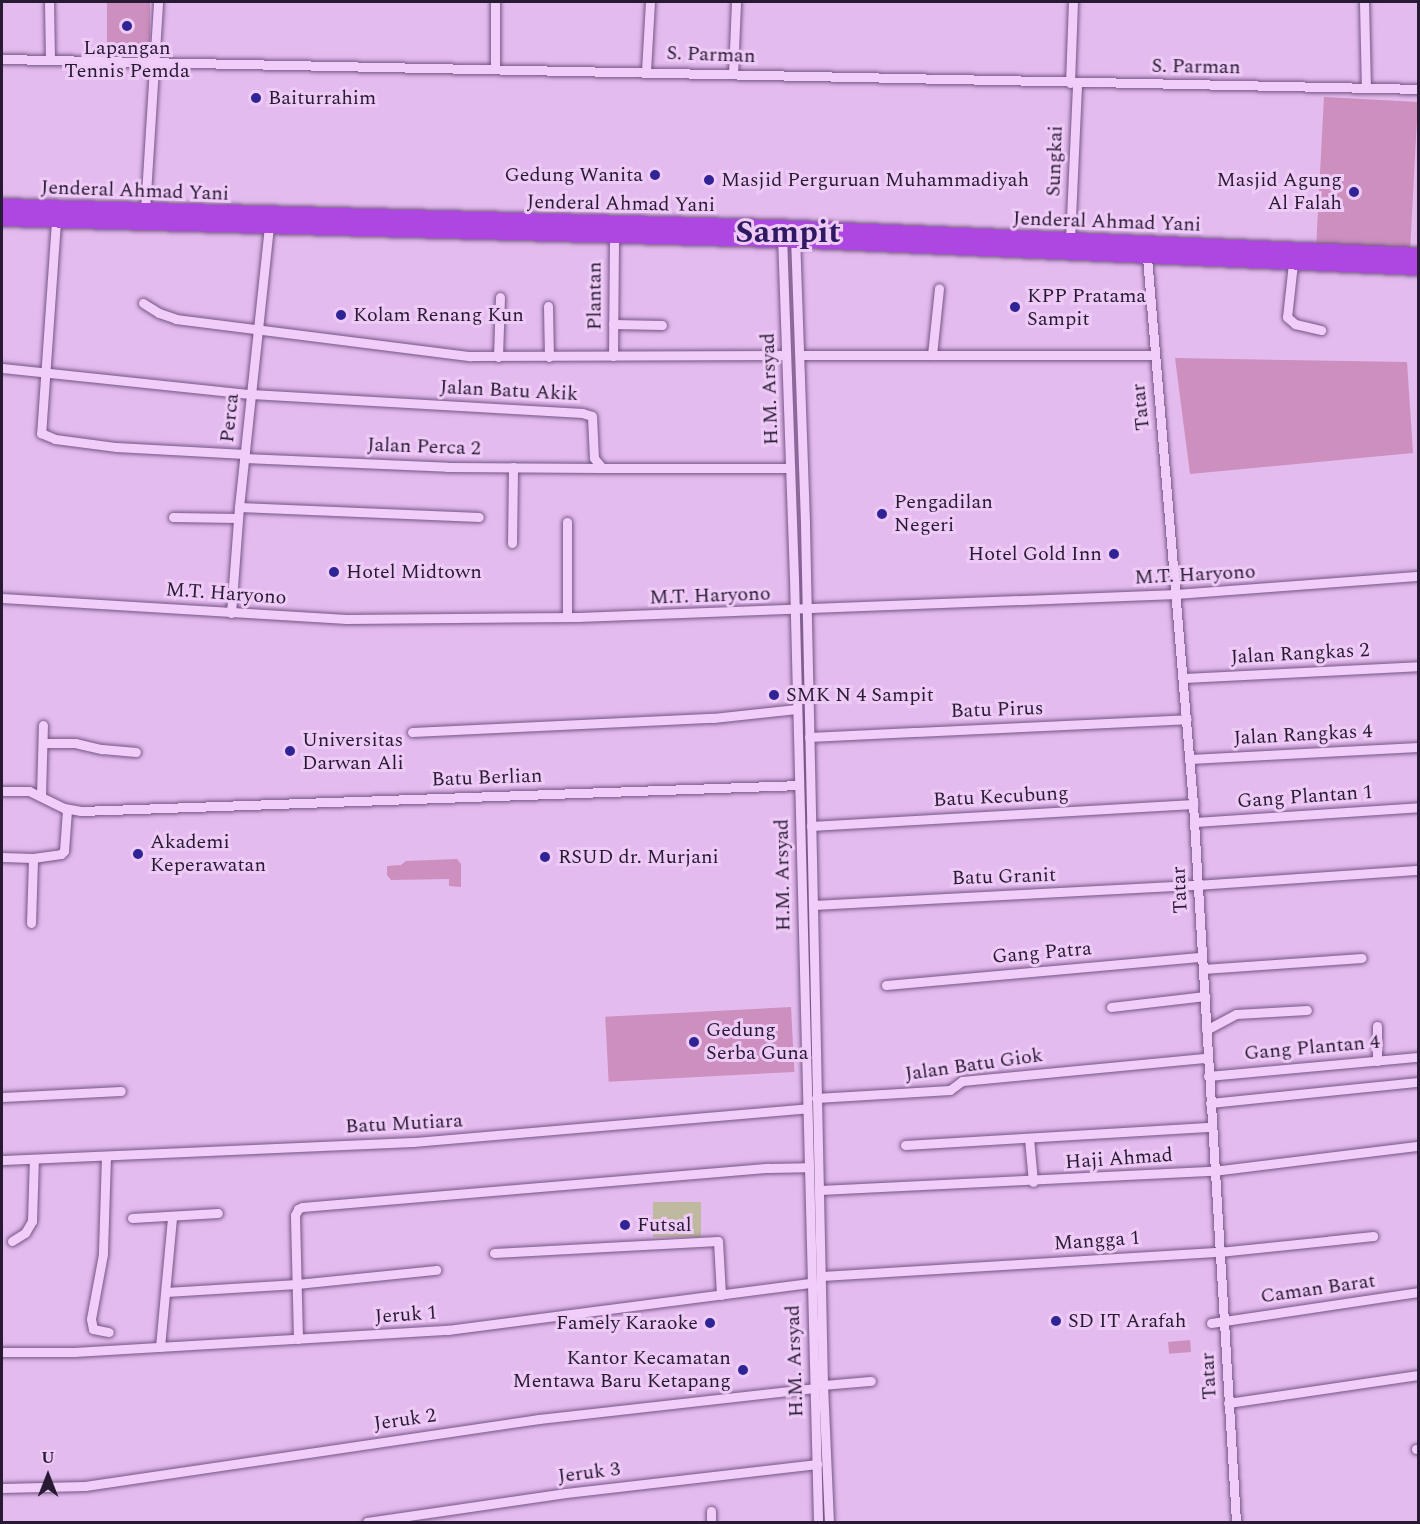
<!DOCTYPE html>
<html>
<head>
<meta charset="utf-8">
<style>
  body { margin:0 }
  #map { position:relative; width:1420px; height:1524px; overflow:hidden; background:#e4bbee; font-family:Spectral,serif }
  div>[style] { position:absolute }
  .green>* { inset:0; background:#cc8fbe; transform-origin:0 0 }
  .water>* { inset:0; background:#bfb99f; transform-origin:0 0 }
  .roads { filter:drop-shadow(0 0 2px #745585) drop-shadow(0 0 2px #745585) }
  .minor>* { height:9px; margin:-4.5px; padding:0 4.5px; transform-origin:4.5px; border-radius:4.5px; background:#f1cdf9 }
  .highway>* { height:14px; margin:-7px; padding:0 7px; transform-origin:7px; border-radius:7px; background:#ae47e2 }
  .dots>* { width:16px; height:16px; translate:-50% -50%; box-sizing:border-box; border:3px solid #eecaf6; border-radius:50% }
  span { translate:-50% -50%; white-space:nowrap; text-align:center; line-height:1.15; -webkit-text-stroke:6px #eecaf6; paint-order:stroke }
  .poi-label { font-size:20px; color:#291a34 }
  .left { translate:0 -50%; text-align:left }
  .right { translate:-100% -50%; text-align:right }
  .street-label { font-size:20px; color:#291a34 }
  .town-label { font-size:32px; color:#2f1961; font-weight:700 }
  .frame { position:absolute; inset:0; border:3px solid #291a34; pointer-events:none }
  .north { position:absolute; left:18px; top:1446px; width:60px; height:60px; -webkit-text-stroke:4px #eecaf6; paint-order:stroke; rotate:0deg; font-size:16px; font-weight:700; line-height:24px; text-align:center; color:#291a34 }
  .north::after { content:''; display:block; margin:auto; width:21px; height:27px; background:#291a34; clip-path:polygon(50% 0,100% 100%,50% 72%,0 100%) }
</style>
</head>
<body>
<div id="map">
  <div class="green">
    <div style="left:107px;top:2px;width:43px;height:49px"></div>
    <div style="left:1324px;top:97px;width:94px;height:149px;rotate:3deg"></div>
    <div style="clip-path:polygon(1175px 358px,1407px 362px,1413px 453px,1190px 474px)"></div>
    <div style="clip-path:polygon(457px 859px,461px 864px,461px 887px,449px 886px,449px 879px,391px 880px,387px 875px,387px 866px,401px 865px,406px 861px)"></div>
    <div style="left:791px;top:1007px;width:65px;height:186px;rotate:87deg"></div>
    <div style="left:1190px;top:1340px;width:12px;height:22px;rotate:85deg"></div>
  </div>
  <div class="water">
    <div style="left:701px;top:1202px;width:35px;height:48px;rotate:90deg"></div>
  </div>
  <div class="roads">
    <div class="minor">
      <div style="left:49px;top:2px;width:58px;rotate:89deg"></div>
      <div style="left:495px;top:2px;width:67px;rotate:90deg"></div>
      <div style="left:1364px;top:2px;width:86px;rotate:88.7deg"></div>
      <div style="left:2px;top:59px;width:1416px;rotate:1.21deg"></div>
      <div style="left:646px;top:71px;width:69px;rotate:-86.7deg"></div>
      <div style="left:733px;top:74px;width:72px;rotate:-87.6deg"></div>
      <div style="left:1070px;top:83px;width:81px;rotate:-87.9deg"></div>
      <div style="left:145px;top:210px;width:208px;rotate:-86.4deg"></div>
      <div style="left:56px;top:221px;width:213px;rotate:94deg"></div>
      <div style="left:41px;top:433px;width:15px;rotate:23deg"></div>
      <div style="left:55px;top:439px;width:62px;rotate:7.5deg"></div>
      <div style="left:116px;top:447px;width:129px;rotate:3.1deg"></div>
      <div style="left:782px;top:235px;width:343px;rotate:88deg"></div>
      <div style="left:794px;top:578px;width:944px;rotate:88.54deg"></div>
      <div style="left:795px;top:236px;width:289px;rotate:88deg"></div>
      <div style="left:805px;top:525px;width:860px;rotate:88.8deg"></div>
      <div style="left:823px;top:1385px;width:137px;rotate:87.5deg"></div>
      <div style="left:1070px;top:240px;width:157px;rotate:-87.4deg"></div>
      <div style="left:1147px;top:257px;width:549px;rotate:85.19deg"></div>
      <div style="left:1193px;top:804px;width:719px;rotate:86.57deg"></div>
      <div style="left:1293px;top:263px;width:54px;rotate:96.3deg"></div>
      <div style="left:1287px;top:317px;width:11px;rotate:41deg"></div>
      <div style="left:1295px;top:324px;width:27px;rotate:13deg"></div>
      <div style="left:143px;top:303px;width:19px;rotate:32deg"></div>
      <div style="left:159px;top:313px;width:18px;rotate:19deg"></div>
      <div style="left:176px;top:319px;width:296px;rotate:7.2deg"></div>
      <div style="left:470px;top:356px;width:316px;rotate:-0.2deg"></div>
      <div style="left:548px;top:306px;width:51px;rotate:88.9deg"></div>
      <div style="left:613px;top:324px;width:49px;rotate:1.2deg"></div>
      <div style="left:800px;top:355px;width:354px"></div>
      <div style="left:932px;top:355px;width:67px;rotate:-84deg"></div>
      <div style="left:613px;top:356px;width:120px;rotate:-89.5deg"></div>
      <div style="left:498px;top:357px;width:60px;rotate:-88.1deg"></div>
      <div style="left:2px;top:368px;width:250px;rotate:6deg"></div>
      <div style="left:251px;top:394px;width:332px;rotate:3.3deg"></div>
      <div style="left:582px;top:413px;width:10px;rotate:17deg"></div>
      <div style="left:592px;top:416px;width:42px;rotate:87.3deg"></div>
      <div style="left:594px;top:458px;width:13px;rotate:51deg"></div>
      <div style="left:602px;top:468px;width:188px"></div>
      <div style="left:244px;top:458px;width:203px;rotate:2.5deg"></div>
      <div style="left:447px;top:467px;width:155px;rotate:0.4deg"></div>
      <div style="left:239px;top:507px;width:240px;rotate:2.4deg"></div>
      <div style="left:173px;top:517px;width:65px;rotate:0.9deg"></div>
      <div style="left:512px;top:543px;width:76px;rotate:-89.2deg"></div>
      <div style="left:2px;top:598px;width:345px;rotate:3.5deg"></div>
      <div style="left:346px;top:619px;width:232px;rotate:-0.5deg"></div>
      <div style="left:578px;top:617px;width:599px;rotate:-2.2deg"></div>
      <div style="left:1177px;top:594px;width:242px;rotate:-4.3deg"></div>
      <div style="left:231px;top:613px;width:106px;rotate:-85.7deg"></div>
      <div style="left:239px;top:507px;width:282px;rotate:-83.9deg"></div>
      <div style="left:567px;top:617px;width:95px;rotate:-90deg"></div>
      <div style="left:1184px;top:678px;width:234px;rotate:-2.9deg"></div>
      <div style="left:412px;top:732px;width:301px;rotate:-2.7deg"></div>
      <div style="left:713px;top:718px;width:84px;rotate:-6.1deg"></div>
      <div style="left:809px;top:737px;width:378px;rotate:-2.7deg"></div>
      <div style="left:43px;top:743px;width:32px"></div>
      <div style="left:75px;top:743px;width:28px;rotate:13deg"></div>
      <div style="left:102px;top:749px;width:34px;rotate:5deg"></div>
      <div style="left:1190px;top:759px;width:228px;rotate:-3deg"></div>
      <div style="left:2px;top:791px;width:27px"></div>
      <div style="left:29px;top:791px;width:39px;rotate:26deg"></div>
      <div style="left:64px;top:808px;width:17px;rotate:10deg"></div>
      <div style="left:81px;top:811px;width:718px;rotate:-2.07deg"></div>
      <div style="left:41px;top:795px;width:70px;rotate:-88.4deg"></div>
      <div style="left:1195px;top:822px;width:224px;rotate:-3.8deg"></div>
      <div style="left:811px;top:826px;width:383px;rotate:-3.3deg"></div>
      <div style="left:2px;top:857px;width:31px;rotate:2deg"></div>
      <div style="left:33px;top:858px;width:28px;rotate:-8deg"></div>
      <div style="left:61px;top:854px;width:4px;rotate:-45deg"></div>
      <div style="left:64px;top:851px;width:41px;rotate:-85.8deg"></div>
      <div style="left:813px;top:905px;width:385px;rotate:-3deg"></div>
      <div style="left:1197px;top:885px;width:222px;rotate:-3.9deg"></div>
      <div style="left:31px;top:923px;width:65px;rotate:-88.2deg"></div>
      <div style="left:1203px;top:969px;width:159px;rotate:-4deg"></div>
      <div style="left:886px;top:985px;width:317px;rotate:-5.1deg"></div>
      <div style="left:1111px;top:1007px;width:95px;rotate:-6.7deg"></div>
      <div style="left:1206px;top:1030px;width:34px;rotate:-28deg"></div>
      <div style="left:1236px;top:1014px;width:71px;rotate:-3.2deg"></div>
      <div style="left:1377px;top:1061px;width:35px;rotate:-90deg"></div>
      <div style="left:1208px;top:1076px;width:211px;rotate:-5.2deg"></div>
      <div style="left:2px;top:1097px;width:119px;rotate:-2.9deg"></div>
      <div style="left:816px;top:1098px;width:134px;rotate:-3.4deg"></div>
      <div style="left:950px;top:1090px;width:15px;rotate:-37deg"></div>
      <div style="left:962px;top:1081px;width:246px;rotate:-5.4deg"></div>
      <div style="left:1210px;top:1103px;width:209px;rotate:-5.8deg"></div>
      <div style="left:1029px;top:1138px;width:44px;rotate:84.8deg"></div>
      <div style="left:905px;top:1145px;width:307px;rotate:-3.4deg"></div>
      <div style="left:106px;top:1156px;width:98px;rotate:91.8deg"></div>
      <div style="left:103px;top:1254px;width:66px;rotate:100.5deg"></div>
      <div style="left:91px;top:1319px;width:10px;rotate:79deg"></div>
      <div style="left:93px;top:1329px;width:16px;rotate:11deg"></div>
      <div style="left:2px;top:1160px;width:412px;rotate:-2.5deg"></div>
      <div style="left:414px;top:1142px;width:394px;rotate:-4.9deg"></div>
      <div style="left:820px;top:1190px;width:393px;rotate:-2.8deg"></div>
      <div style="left:1213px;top:1171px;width:207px;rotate:-7deg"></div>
      <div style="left:132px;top:1218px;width:86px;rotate:-3.3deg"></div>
      <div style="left:12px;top:1241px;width:15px;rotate:-32deg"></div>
      <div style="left:25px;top:1233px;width:14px;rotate:-60deg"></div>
      <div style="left:32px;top:1221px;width:62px;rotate:-88.2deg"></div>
      <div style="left:494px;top:1253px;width:224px;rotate:-3.1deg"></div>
      <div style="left:718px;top:1241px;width:54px;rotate:86.8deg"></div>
      <div style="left:822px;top:1276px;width:398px;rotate:-3.5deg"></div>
      <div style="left:1219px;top:1252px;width:155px;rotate:-5.9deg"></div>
      <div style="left:166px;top:1292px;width:131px;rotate:-3.5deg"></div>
      <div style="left:297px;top:1284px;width:140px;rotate:-5.8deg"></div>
      <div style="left:1211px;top:1323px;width:209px;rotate:-8.5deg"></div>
      <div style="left:298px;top:1339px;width:124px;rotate:-91.4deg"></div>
      <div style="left:295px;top:1215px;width:7px;rotate:-63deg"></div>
      <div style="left:298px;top:1209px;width:4px;rotate:-27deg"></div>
      <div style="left:302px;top:1207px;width:468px;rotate:-4.8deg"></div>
      <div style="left:768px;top:1168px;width:39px;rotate:-1deg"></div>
      <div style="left:160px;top:1347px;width:131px;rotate:-84.7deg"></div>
      <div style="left:2px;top:1352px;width:72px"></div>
      <div style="left:74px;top:1352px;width:375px;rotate:-3.4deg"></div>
      <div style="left:448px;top:1330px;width:366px;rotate:-7.4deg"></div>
      <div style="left:823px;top:1385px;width:48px;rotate:-4.8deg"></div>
      <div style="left:1228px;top:1403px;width:192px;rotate:-8.4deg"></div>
      <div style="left:1416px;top:1449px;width:2px"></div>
      <div style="left:2px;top:1488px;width:83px;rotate:-1.4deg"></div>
      <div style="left:85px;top:1486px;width:459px;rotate:-8.4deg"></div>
      <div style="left:539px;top:1419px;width:277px;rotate:-6.4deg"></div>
      <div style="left:711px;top:1511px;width:11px;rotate:90deg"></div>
      <div style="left:367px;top:1522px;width:201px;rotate:-8.3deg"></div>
      <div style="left:566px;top:1493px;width:253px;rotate:-6.6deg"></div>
    </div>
    <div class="highway">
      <div style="left:2px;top:206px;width:773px;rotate:1.56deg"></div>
      <div style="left:775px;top:227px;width:644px;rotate:2.49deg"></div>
      <div style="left:2px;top:219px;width:807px;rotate:1.56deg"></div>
      <div style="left:809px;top:241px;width:610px;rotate:2.54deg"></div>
    </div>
  </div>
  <div class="dots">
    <div style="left:127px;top:26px;background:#2f2395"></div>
    <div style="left:256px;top:98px;background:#2f2395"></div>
    <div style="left:655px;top:175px;background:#2f2395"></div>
    <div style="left:709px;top:180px;background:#2f2395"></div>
    <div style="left:1354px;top:192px;background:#2f2395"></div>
    <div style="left:1015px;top:307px;background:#2f2395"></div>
    <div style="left:341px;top:315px;background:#2f2395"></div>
    <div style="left:882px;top:514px;background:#2f2395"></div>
    <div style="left:1114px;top:554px;background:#2f2395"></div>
    <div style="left:334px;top:572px;background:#2f2395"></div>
    <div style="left:774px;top:695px;background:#2f2395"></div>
    <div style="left:290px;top:751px;background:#2f2395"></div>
    <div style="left:138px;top:854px;background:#2f2395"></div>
    <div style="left:545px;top:857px;background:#2f2395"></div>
    <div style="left:694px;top:1042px;background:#2f2395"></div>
    <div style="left:625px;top:1225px;background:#2f2395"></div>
    <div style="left:1056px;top:1321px;background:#2f2395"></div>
    <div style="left:710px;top:1323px;background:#2f2395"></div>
    <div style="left:743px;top:1370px;background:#2f2395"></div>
  </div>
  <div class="poi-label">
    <span style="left:127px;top:60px">Lapangan<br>Tennis Pemda</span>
    <span class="left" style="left:268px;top:98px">Baiturrahim</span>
    <span class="right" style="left:643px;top:175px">Gedung Wanita</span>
    <span class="left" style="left:721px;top:180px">Masjid Perguruan Muhammadiyah</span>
    <span class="right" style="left:1342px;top:192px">Masjid Agung<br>Al Falah</span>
    <span class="left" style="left:1027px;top:308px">KPP Pratama<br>Sampit</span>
    <span class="left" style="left:353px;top:315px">Kolam Renang Kun</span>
    <span class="left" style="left:894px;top:514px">Pengadilan<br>Negeri</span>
    <span class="right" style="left:1102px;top:554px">Hotel Gold Inn</span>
    <span class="left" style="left:346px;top:572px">Hotel Midtown</span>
    <span class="left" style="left:786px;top:695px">SMK N 4 Sampit</span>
    <span class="left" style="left:302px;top:752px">Universitas<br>Darwan Ali</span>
    <span class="left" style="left:150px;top:854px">Akademi<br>Keperawatan</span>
    <span class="left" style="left:558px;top:857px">RSUD dr. Murjani</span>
    <span class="left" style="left:706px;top:1042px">Gedung<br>Serba Guna</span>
    <span class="left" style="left:637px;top:1225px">Futsal</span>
    <span class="left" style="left:1068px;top:1321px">SD IT Arafah</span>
    <span class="right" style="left:698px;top:1323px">Famely Karaoke</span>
    <span class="right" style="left:731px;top:1370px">Kantor Kecamatan<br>Mentawa Baru Ketapang</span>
  </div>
  <div class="street-label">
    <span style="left:711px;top:55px;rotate:2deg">S. Parman</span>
    <span style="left:1196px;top:67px;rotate:1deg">S. Parman</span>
    <span style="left:1055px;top:161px;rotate:-88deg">Sungkai</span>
    <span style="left:135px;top:191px;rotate:2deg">Jenderal Ahmad Yani</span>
    <span style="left:621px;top:204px;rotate:1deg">Jenderal Ahmad Yani</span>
    <span style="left:1107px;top:222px;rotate:2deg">Jenderal Ahmad Yani</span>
    <span style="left:595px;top:296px;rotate:-90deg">Plantan</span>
    <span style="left:770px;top:389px;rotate:-92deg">H.M. Arsyad</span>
    <span style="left:509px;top:391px;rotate:3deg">Jalan Batu Akik</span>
    <span style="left:1141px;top:407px;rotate:-96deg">Tatar</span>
    <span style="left:230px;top:418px;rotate:-84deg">Perca</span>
    <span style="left:424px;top:447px;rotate:2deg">Jalan Perca 2</span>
    <span style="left:1195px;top:575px;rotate:-3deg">M.T. Haryono</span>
    <span style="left:226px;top:594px;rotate:4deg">M.T. Haryono</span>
    <span style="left:710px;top:596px;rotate:-2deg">M.T. Haryono</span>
    <span style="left:1300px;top:654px;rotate:-3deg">Jalan Rangkas 2</span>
    <span style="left:997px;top:710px;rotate:-2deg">Batu Pirus</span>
    <span style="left:1303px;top:735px;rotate:-3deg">Jalan Rangkas 4</span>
    <span style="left:487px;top:778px;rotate:-2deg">Batu Berlian</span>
    <span style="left:1001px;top:797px;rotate:-3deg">Batu Kecubung</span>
    <span style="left:1305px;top:797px;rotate:-4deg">Gang Plantan 1</span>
    <span style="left:783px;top:875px;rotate:-91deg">H.M. Arsyad</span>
    <span style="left:1004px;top:877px;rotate:-2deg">Batu Granit</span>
    <span style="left:1180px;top:890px;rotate:-93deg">Tatar</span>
    <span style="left:1042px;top:953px;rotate:-5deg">Gang Patra</span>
    <span style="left:1312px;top:1048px;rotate:-5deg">Gang Plantan 4</span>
    <span style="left:974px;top:1065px;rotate:-8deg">Jalan Batu Giok</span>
    <span style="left:404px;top:1124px;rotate:-3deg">Batu Mutiara</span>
    <span style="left:1119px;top:1159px;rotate:-4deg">Haji Ahmad</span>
    <span style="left:1097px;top:1241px;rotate:-4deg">Mangga 1</span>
    <span style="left:1318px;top:1289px;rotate:-8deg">Caman Barat</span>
    <span style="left:406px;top:1315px;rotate:-4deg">Jeruk 1</span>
    <span style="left:795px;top:1361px;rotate:-92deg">H.M. Arsyad</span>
    <span style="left:1209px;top:1376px;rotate:-93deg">Tatar</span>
    <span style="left:405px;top:1420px;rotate:-8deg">Jeruk 2</span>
    <span style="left:589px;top:1473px;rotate:-7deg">Jeruk 3</span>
  </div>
  <div class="town-label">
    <span style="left:788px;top:233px">Sampit</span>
  </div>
  <div class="frame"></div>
  <div class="north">U</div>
</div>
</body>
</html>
